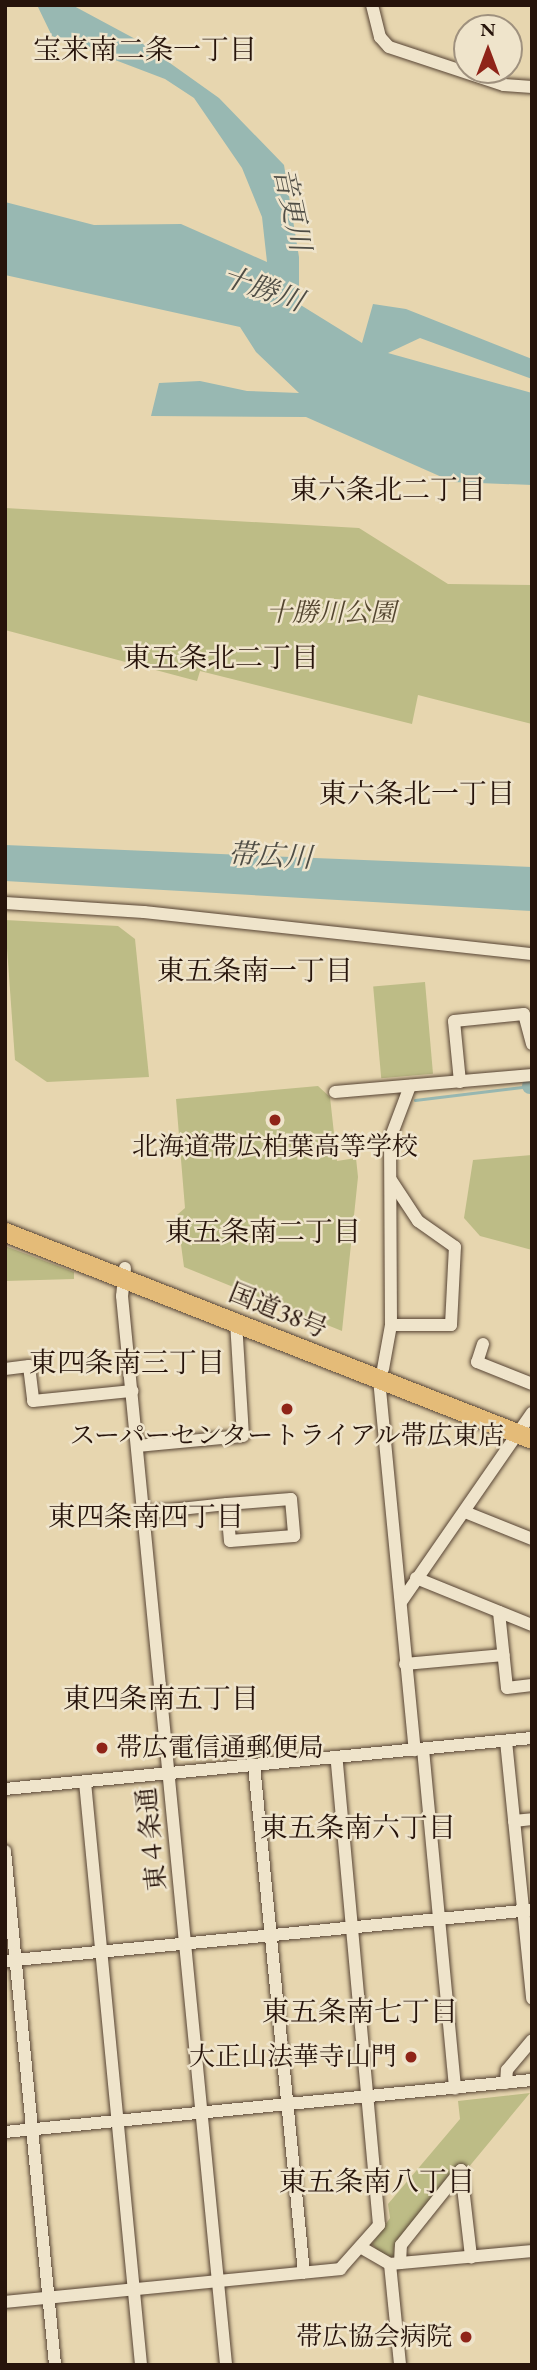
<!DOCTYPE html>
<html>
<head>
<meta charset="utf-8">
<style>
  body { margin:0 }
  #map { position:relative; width:537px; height:2370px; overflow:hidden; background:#e7d6af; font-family:"EB Garamond","Noto Serif JP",serif }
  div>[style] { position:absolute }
  .green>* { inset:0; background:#bdbc86; transform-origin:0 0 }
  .water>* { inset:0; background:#98b8b2 }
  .stream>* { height:2.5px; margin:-1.25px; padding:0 1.25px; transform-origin:1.25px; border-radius:1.25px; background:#98b8b2 }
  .river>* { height:16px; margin:-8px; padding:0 8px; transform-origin:8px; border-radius:8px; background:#98b8b2 }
  .roads { filter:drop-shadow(0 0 2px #574434) drop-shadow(0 0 2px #574434) }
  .minor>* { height:12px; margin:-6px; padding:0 6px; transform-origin:6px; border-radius:6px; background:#efe4cb }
  .highway>* { height:19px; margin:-9.5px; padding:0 9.5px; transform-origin:9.5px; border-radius:9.5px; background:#e4bb78 }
  .dots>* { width:19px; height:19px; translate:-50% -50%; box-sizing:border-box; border:4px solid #efe4cb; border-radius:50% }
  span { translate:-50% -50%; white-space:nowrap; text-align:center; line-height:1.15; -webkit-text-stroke:5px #efe4cb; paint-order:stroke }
  .park-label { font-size:26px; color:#544630; font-style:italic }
  .poi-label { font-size:26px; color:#27140b }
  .left { translate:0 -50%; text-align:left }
  .right { translate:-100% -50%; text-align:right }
  .street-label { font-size:26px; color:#27140b }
  .neighbourhood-label { font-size:28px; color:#27140b }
  .water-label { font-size:28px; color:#4f4d45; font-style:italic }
  .frame { position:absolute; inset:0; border:7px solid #27140b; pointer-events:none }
  .north { position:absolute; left:453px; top:14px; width:70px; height:70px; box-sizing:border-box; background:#efe4cb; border:2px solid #9f917e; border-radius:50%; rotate:0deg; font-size:19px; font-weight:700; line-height:28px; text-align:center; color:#27140b }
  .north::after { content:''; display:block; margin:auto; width:24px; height:32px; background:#8f2418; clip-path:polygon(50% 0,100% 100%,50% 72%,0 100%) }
</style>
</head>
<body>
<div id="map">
  <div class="green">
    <div style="clip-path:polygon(5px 508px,359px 528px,448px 584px,532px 585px,532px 724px,418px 695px,412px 724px,200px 671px,197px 681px,5px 630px)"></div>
    <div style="clip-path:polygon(5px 920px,118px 926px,135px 939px,149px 1077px,47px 1082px,15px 1060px)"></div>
    <div style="left:425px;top:982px;width:92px;height:52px;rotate:85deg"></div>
    <div style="clip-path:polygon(318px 1086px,330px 1097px,337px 1161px,356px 1158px,358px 1177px,342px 1331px,184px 1267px,177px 1215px,185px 1208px,176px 1099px)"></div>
    <div style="clip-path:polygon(532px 1155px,532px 1250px,480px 1236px,464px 1218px,473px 1160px)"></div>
    <div style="clip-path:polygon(5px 1246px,74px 1272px,74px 1279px,5px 1281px)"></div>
    <div style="clip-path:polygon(530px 2093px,468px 2168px,459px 2164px,394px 2248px,394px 2255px,391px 2258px,378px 2251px,372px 2244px,390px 2218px,388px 2204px,460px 2119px,458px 2101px)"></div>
  </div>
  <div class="water">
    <div style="clip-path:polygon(37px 5px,72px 5px,139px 41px,219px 98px,284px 165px,299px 257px,299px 304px,362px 343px,373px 304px,406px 309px,532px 359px,532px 379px,420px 338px,388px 353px,532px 393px,532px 485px,453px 482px,306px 417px,151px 416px,159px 383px,200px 381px,247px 391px,299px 393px,256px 352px,240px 327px,5px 275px,5px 202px,94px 225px,181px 224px,267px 262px,262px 217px,242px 168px,194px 98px,165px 79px,52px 36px)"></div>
    <div style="clip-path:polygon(5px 845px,532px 867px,532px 911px,5px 881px)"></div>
  </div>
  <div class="stream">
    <div style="left:415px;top:1100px;width:116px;rotate:-6.9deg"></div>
  </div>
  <div class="river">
    <div style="left:530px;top:1086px;width:2px"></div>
  </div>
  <div class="roads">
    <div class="minor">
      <div style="left:372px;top:5px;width:33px;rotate:76deg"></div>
      <div style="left:380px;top:37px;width:13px;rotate:48deg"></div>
      <div style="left:389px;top:47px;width:121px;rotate:18.3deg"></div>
      <div style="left:504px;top:85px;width:28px;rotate:4deg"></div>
      <div style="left:5px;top:903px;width:139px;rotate:3.7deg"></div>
      <div style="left:144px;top:912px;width:390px;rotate:6.2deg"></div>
      <div style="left:460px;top:1082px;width:61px;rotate:-95.6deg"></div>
      <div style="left:454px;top:1021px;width:70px;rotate:-5.7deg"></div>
      <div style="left:524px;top:1014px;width:31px;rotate:75deg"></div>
      <div style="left:335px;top:1092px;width:198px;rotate:-4.9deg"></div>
      <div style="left:125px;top:1268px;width:28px;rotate:96deg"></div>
      <div style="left:122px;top:1296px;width:1074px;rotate:84.44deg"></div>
      <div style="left:391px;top:1325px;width:60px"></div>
      <div style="left:451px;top:1325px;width:78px;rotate:-87.1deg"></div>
      <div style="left:455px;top:1247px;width:45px;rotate:-144.9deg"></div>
      <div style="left:418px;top:1221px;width:49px;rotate:-123.4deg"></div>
      <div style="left:483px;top:1344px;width:19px;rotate:108deg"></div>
      <div style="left:477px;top:1362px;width:59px;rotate:21.8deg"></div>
      <div style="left:5px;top:1369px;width:24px;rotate:-7deg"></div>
      <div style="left:29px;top:1366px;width:35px;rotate:83deg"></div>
      <div style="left:33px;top:1401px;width:100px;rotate:-5.8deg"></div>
      <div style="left:383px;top:1369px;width:45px;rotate:-79.7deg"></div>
      <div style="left:391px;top:1325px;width:186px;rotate:-90.3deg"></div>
      <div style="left:390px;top:1139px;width:57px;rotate:-69.3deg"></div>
      <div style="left:379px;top:1379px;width:373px;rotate:84.5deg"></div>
      <div style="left:137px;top:1446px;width:106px;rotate:-5.4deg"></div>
      <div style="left:243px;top:1436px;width:114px;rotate:-93.5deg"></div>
      <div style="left:465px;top:1512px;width:72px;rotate:21.9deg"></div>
      <div style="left:143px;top:1513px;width:84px;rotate:-6.1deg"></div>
      <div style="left:227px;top:1504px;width:64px;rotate:-4.5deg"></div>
      <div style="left:291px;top:1499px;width:37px;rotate:85deg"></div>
      <div style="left:294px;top:1536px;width:64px;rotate:175.5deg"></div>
      <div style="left:230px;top:1541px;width:37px;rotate:-95deg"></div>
      <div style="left:416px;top:1578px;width:125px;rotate:22.1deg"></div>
      <div style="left:401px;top:1602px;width:230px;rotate:-55.3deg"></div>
      <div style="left:499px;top:1612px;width:76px;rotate:84deg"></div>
      <div style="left:507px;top:1688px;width:25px;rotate:-7deg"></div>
      <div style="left:405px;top:1664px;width:99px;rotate:-5.2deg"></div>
      <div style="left:506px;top:1741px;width:259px;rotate:84.2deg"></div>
      <div style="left:423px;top:1749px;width:341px;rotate:84.6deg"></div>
      <div style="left:254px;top:1765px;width:510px;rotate:84.38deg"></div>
      <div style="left:85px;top:1782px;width:586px;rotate:84.51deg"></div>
      <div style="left:5px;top:1789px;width:529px;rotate:-5.53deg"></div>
      <div style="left:514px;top:1821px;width:18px;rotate:-6deg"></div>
      <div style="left:5px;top:1851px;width:516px;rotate:84.44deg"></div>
      <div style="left:5px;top:1961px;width:529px;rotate:-5.53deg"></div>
      <div style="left:506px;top:2083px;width:13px;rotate:-86deg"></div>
      <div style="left:507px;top:2070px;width:39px;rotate:-50deg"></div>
      <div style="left:5px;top:2132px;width:530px;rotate:-5.64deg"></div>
      <div style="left:461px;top:2170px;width:88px;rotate:83.4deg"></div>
      <div style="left:362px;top:2248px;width:32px;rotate:30deg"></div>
      <div style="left:390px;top:2264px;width:143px;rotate:-5.2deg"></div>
      <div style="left:400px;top:2263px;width:18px;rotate:-87deg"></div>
      <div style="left:401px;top:2245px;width:96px;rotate:-51.3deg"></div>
      <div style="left:390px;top:2264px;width:101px;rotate:84.3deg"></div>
      <div style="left:5px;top:2302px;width:337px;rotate:-5.6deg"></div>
      <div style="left:340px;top:2269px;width:59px;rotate:-48.4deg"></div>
      <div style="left:379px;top:2225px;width:470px;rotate:-95.2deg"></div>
    </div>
    <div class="highway">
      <div style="left:5px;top:1232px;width:566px;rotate:21.44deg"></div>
    </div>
  </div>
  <div class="dots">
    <div style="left:275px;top:1120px;background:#8f2418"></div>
    <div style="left:287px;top:1409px;background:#8f2418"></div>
    <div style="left:102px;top:1748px;background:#8f2418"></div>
    <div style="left:411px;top:2057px;background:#8f2418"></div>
    <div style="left:466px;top:2337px;background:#8f2418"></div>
  </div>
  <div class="park-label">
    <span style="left:331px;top:613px">十勝川公園</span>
  </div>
  <div class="poi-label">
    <span style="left:275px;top:1147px">北海道帯広柏葉高等学校</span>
    <span style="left:287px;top:1436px">スーパーセンタートライアル帯広東店</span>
    <span class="left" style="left:116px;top:1748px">帯広電信通郵便局</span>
    <span class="right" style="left:397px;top:2057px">大正山法華寺山門</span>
    <span class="right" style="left:452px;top:2337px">帯広協会病院</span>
  </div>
  <div class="street-label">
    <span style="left:278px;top:1311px;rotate:22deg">国道38号</span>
    <span style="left:152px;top:1839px;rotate:-96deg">東４条通</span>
  </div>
  <div class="neighbourhood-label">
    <span style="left:145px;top:49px">宝来南二条一丁目</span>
    <span style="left:388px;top:489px">東六条北二丁目</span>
    <span style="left:221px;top:657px">東五条北二丁目</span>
    <span style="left:417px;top:793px">東六条北一丁目</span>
    <span style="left:255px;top:970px">東五条南一丁目</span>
    <span style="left:263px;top:1231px">東五条南二丁目</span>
    <span style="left:127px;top:1362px">東四条南三丁目</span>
    <span style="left:146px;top:1516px">東四条南四丁目</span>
    <span style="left:161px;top:1698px">東四条南五丁目</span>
    <span style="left:358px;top:1827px">東五条南六丁目</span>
    <span style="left:360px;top:2011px">東五条南七丁目</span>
    <span style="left:377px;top:2181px">東五条南八丁目</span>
  </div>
  <div class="water-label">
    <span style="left:293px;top:209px;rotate:78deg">音更川</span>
    <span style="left:263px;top:288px;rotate:19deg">十勝川</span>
    <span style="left:270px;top:855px;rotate:3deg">帯広川</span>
  </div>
  <div class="frame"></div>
  <div class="north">N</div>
</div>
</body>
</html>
